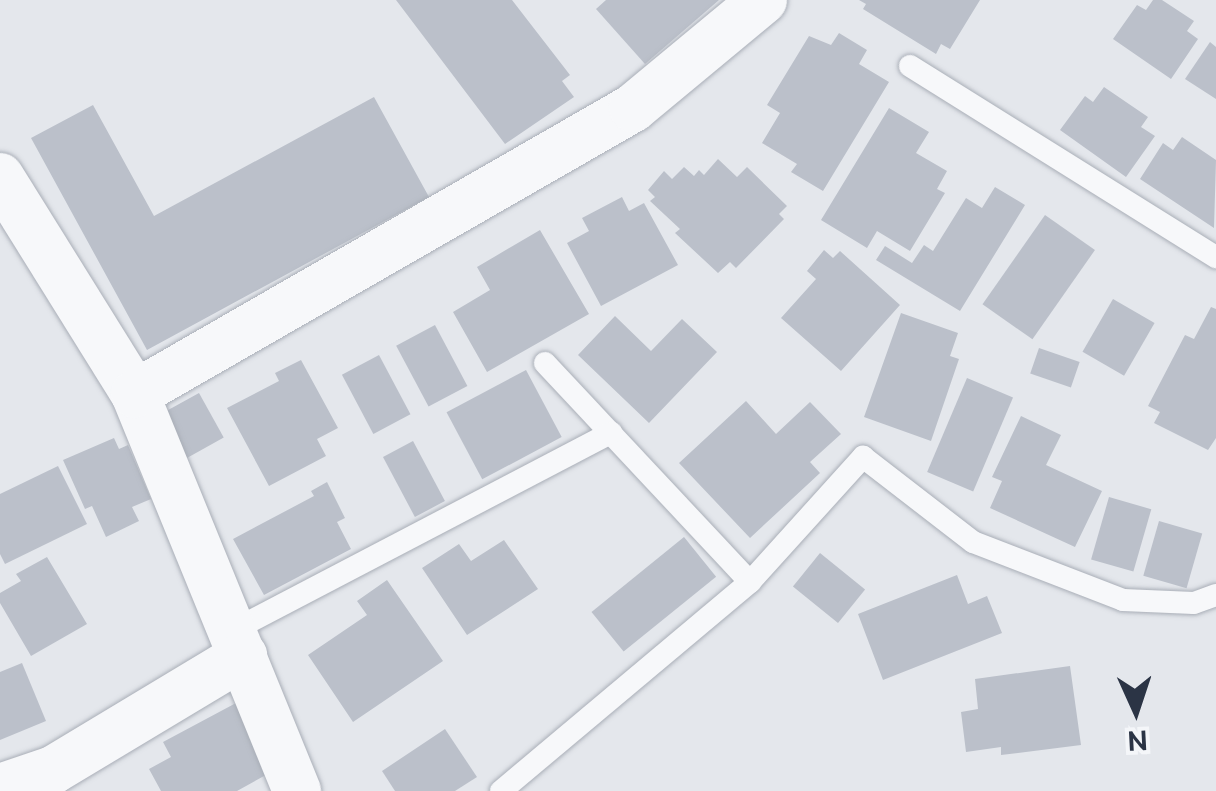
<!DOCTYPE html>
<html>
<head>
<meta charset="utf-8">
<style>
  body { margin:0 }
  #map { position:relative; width:1216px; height:791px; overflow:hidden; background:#e4e7ec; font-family:Ubuntu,sans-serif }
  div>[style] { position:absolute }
  .building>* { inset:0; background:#bbc0ca; transform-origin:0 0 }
  .roads { filter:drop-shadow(0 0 2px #a9aeb7) drop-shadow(0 0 2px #a9aeb7) }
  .service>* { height:22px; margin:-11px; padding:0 11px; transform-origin:11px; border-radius:11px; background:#f7f8fa }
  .minor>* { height:48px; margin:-24px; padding:0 24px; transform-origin:24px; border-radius:24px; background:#f7f8fa }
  span { translate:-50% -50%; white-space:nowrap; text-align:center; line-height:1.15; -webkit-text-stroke:9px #f4f6f9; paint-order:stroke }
  .north { position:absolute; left:1086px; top:661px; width:100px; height:100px; -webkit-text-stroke:8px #f4f6f9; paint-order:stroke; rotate:177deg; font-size:28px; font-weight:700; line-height:40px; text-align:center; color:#2b3445 }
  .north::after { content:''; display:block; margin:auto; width:35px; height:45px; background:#2b3445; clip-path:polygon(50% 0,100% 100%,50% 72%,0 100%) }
</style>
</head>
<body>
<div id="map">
  <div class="building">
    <div style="clip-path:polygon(396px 0,512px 0,570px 75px,562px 81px,574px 97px,505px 144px)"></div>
    <div style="clip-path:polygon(606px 0,719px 0,645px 64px,596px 9px)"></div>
    <div style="clip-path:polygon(859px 0,980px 0,950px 49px,941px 44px,936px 54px,863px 9px,866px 4px)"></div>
    <div style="clip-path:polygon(1153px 0,1162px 0,1194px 21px,1187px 31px,1198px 39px,1171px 79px,1113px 39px,1137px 5px,1146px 10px)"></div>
    <div style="clip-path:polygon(839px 33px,867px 50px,859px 64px,889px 82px,823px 191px,791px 172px,797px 164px,762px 143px,780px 113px,767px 105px,809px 36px,831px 45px)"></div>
    <div style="clip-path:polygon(1210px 42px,1216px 47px,1216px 99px,1185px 79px)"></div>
    <div style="clip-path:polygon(1104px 87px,1148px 117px,1141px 127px,1155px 136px,1126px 177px,1060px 130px,1085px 96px,1093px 102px)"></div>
    <div style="clip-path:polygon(374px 97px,429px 197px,147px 350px,31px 138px,93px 105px,154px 216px)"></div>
    <div style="clip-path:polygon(889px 108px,929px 132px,916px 153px,947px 171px,937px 189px,945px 193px,910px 251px,877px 231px,867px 248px,821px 220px)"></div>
    <div style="clip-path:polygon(1182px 137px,1216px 160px,1214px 228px,1140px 179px,1163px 143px,1173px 150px)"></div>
    <div style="clip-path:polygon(718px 159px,737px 177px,747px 167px,787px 206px,779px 214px,784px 219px,736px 268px,730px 262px,718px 273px,675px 233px,680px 229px,650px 201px,655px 197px,648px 190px,664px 171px,672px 179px,684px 167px,694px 176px,699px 170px,704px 175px)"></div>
    <div style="clip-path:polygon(995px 187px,1025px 205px,960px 311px,876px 260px,885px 246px,912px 263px,924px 245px,933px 251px,966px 198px,982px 208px)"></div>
    <div style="clip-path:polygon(622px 197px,629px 211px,644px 203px,678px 265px,601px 306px,567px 243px,589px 231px,582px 218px)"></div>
    <div style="left:1045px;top:215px;width:61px;height:109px;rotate:35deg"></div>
    <div style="clip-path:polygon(540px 230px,589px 314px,487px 372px,453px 312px,490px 290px,477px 267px)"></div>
    <div style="clip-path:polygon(824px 250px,833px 258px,840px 251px,900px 305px,841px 371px,781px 318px,816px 279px,807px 271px)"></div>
    <div style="left:1113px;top:299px;width:48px;height:61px;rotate:30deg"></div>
    <div style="clip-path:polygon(1211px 307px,1216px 309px,1216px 438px,1208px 450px,1154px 423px,1160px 412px,1148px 406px,1185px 335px,1194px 339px)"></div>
    <div style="clip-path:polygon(901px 313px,958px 333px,950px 356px,959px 359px,931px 441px,864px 417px)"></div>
    <div style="clip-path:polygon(615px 316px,651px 351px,682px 319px,717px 352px,649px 423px,578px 355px)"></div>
    <div style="left:435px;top:325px;width:69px;height:44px;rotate:62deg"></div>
    <div style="left:1039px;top:348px;width:43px;height:27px;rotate:19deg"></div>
    <div style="left:379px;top:355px;width:67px;height:42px;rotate:62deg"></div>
    <div style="clip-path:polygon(301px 360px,338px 428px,317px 439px,326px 456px,269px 486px,227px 408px,279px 381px,275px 373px)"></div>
    <div style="left:526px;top:370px;width:76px;height:90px;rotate:62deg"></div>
    <div style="left:967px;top:378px;width:50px;height:102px;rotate:23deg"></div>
    <div style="left:199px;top:393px;width:51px;height:42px;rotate:61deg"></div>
    <div style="clip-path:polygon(746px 401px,776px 434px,810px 402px,841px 434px,810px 462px,820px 473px,750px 538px,679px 463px)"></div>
    <div style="clip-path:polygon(1021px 416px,1061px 435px,1046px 465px,1102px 491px,1075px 547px,990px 508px,1002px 481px,992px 477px)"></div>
    <div style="clip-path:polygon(114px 438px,119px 449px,128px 445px,151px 499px,132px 507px,139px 521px,106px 537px,92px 506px,85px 509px,63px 460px)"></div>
    <div style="left:413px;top:441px;width:68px;height:34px;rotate:62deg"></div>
    <div style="clip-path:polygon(58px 466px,87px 524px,5px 564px,0 554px,0 494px)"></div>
    <div style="clip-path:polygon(327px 482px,345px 518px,337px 522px,351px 549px,264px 595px,233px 539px,314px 496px,311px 491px)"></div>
    <div style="left:1109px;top:497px;width:44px;height:65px;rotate:16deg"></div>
    <div style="left:1159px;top:521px;width:45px;height:57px;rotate:16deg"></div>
    <div style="left:684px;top:537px;width:51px;height:119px;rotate:51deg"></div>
    <div style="clip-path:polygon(504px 540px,538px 589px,467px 635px,422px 568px,459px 544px,471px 561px)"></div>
    <div style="left:820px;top:553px;width:58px;height:43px;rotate:39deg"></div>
    <div style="clip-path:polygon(47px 557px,87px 624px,31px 656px,0 603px,0 593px,21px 581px,16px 574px)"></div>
    <div style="clip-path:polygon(957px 575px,968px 604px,987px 596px,1002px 633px,883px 680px,858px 614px)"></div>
    <div style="clip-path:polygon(387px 580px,443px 661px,353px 722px,308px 655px,367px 615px,357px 601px)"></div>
    <div style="clip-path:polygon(22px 663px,46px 721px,0 740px,0 672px)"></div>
    <div style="clip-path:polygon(1070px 666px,1081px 745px,1001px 755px,1001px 747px,966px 752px,961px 712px,978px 709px,975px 679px)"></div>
    <div style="clip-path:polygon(236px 703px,273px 771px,237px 791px,161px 791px,149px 769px,171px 757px,163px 742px)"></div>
    <div style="clip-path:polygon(445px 729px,477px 777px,455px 791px,395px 791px,382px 771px)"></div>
  </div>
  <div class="roads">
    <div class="service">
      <div style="left:910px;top:66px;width:361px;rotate:32deg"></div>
      <div style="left:545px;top:363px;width:300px;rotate:46.9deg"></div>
      <div style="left:232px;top:631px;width:428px;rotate:-27.6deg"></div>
      <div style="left:501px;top:791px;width:325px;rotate:-40deg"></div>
      <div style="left:750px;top:582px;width:169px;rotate:-47.9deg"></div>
      <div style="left:863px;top:457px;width:139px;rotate:37.7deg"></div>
      <div style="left:973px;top:542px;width:161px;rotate:21.1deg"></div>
      <div style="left:1123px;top:600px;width:71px;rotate:2.4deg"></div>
      <div style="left:1194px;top:603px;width:23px;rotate:-20deg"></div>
    </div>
    <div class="minor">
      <div style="left:0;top:177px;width:256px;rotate:58.1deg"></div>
      <div style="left:135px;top:394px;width:429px;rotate:67.8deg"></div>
      <div style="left:135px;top:394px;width:574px;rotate:-29.87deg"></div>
      <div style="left:633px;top:108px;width:169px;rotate:-39.7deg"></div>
      <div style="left:0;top:788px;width:56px;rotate:-18.8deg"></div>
      <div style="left:53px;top:770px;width:222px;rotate:-31deg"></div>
    </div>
  </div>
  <div class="north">N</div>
</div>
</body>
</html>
